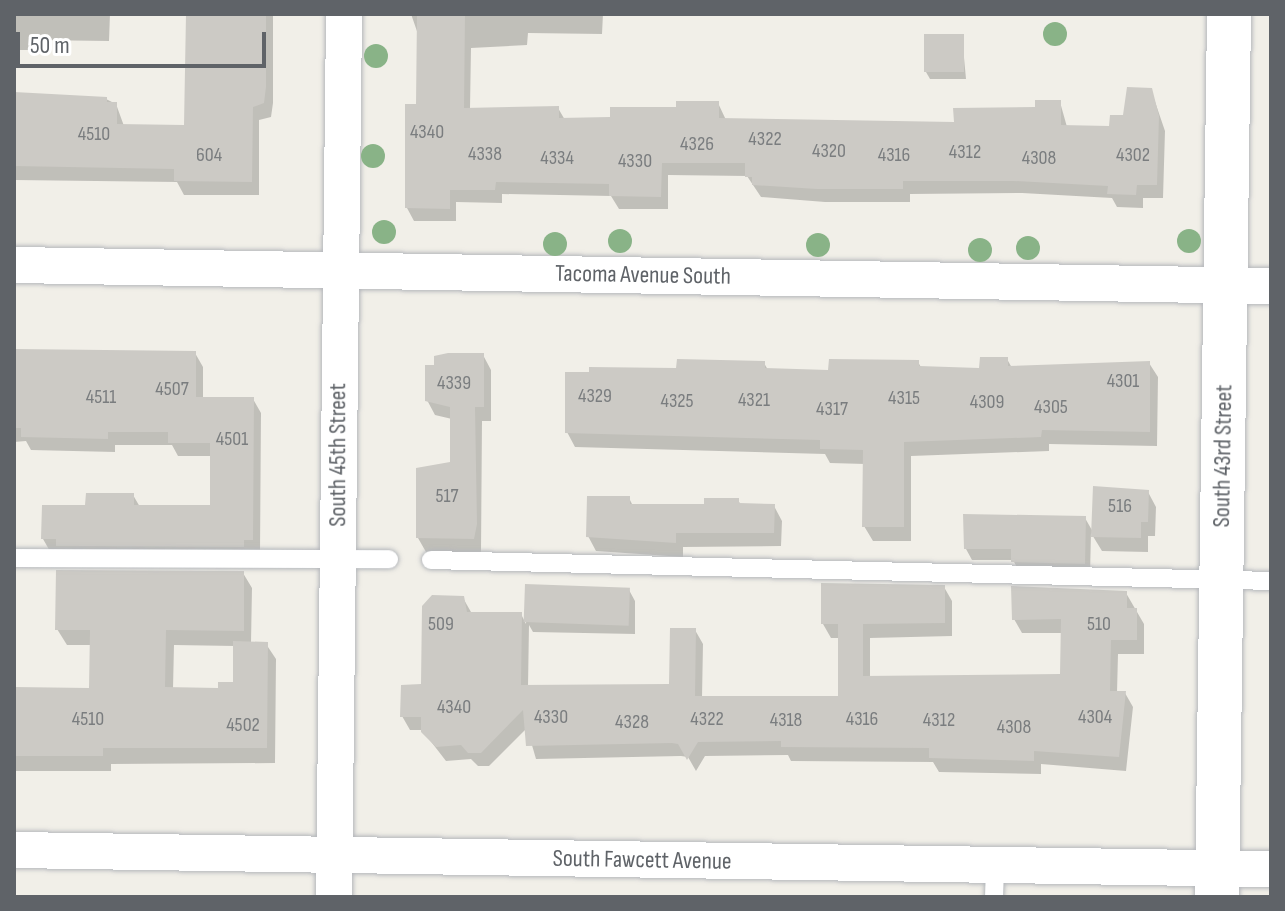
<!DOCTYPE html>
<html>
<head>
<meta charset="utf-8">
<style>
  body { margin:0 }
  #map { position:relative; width:1285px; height:911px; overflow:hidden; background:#f1efe8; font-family:"Sofia Sans Condensed",sans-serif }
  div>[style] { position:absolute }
  .shadow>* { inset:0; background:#0003 }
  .building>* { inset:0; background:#cccac5; transform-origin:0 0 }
  .roads { filter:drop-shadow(0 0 2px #b5b8bc) drop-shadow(0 0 2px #b5b8bc) }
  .service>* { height:18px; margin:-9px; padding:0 9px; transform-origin:9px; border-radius:9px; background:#fff }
  .minor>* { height:36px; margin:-18px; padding:0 18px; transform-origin:18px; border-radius:18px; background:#fff }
  .tertiary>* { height:44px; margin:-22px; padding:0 22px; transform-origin:22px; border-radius:22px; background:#fff }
  .trees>* { width:24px; height:24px; margin:-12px; border-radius:50%; background:#89b387 }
  span { translate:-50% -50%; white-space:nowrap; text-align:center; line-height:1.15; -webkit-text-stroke:6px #fff; paint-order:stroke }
  .number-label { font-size:20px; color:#7a7d7f }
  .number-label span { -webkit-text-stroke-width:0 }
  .street-label { font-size:24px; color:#5f6368 }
  .frame { position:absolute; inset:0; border:16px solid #5f6368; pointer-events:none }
  .scale { position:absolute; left:16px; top:32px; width:250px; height:36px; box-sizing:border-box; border:4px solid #5f6368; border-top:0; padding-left:10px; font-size:24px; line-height:28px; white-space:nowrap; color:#5f6368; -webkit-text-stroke:6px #fff; paint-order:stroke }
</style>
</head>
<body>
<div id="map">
  <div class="shadow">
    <div style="clip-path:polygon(14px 14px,110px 14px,109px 41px,32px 40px,32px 50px,14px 50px)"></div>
    <div style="clip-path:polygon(188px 14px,273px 14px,273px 103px,271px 117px,259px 120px,259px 195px,184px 195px,177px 182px,14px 180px,14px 95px,106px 99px,116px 104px,124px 126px,186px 127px)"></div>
    <div style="clip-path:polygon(411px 14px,603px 14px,602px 34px,528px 33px,527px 45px,471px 48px,470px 109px,558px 108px,565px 120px,612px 119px,718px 103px,726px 120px,956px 124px,1060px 102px,1067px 127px,1111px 128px,1151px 90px,1165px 131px,1163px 198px,1143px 198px,1143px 208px,1117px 207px,1112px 198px,1022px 193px,910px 194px,910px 202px,825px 202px,761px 197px,747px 176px,668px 175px,668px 209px,619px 209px,611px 196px,502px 194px,502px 203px,456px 202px,456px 221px,414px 221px,407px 208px,418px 106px,419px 37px)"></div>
    <div style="clip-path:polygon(962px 36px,966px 79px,930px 79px,926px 72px)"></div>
    <div style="clip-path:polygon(14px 352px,195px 353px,203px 367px,203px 399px,253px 399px,261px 413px,260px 554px,51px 553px,43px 539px,87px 507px,133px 495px,140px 507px,212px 507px,212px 456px,178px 456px,172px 445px,115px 445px,115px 452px,31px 450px,26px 441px,14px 442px)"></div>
    <div style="clip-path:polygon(483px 355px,491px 370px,491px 421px,482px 421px,481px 553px,426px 552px,418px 538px,452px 464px,452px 419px,435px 415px,427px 400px)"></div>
    <div style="clip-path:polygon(1007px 359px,1012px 368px,1149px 363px,1158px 377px,1157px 446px,1049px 444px,1049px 451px,911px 456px,911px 541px,873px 541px,864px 526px,865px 464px,830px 463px,825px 454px,575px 447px,567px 432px,678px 370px,764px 363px,768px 370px,830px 372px,918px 362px,922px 369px,981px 370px)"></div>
    <div style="clip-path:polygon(1148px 492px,1156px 507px,1155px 536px,1148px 536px,1148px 552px,1102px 551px,1091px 533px,1090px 575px,1020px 573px,1013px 560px,972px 560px,966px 549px,1085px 518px,1093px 532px)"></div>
    <div style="clip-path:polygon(629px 498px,633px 506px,706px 506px,738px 500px,741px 505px,774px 506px,782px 521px,781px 546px,683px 547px,683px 557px,596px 551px,588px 536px)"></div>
    <div style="clip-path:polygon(evenodd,243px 573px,252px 588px,251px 643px,266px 644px,276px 659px,275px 763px,111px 764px,111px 771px,16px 771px,14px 689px,91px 690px,92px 645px,67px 645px,57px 629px,243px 573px,174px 645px,235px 646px,235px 684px,220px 690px,173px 689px,174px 645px)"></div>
    <div style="clip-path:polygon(527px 586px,629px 590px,635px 601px,635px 634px,533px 632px,529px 625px,528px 687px,671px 686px,695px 630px,703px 644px,702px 698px,840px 698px,840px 638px,831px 638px,823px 624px,944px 587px,952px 601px,952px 636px,870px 638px,870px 678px,1062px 676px,1063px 633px,1022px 633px,1014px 619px,1126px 593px,1144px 624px,1144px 654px,1118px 654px,1117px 693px,1125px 693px,1133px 707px,1126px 771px,1041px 764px,1041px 774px,939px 772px,933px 762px,791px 761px,788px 755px,705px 756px,696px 771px,688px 757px,681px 756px,536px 759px,527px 728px,489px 766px,478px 766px,471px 759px,446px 761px,422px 730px,410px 730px,402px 716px,423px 686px,463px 598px,471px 612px,521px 614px,526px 624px)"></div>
  </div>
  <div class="building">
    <div style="clip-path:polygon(186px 14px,266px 14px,266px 87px,264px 103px,253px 107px,252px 182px,174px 181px,174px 169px,14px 166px,14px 92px,107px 97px,107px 102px,117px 102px,117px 124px,184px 125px)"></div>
    <div style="clip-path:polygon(417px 14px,465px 14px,464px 108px,559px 106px,559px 118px,610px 117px,610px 107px,676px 107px,676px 101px,719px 101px,719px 118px,954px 122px,953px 108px,1035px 107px,1035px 100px,1061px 100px,1061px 125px,1109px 126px,1110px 115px,1123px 115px,1127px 87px,1152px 88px,1159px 116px,1157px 185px,1137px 185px,1136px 195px,1107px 194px,1108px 186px,1014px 181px,903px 181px,903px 189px,817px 189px,752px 185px,752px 177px,745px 177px,745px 163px,662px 163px,661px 197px,609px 196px,609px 184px,496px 182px,495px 190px,450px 190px,450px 209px,405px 208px,405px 104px,416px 104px)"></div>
    <div style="left:924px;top:34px;width:40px;height:38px"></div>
    <div style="clip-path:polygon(14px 349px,196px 351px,196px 397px,254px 397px,253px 540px,244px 540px,244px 547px,56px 546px,56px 539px,41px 539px,42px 505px,85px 505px,86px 493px,134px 493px,134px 505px,210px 505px,210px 443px,168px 443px,168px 432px,108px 432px,108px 439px,21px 437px,21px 428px,14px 428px)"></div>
    <div style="clip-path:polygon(448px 353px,484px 353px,484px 407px,475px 407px,477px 524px,474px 539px,416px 538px,416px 468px,450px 462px,450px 407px,425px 401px,425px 365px,434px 365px,434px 356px)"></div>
    <div style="clip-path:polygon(980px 357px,1008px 357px,1008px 366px,1150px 361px,1150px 432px,1042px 430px,1041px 437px,904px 442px,904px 527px,862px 527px,863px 450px,820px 449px,820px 440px,565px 433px,565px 372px,589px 372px,589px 367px,676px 368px,677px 359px,765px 361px,765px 368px,828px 370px,829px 359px,919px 360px,919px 366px,979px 368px)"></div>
    <div style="clip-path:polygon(1093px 486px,1149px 490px,1148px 522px,1141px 522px,1141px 538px,1091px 537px)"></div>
    <div style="clip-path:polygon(587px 496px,630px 496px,630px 504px,704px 504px,704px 498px,739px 498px,739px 503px,775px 504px,774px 533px,676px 533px,676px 543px,586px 537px)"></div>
    <div style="clip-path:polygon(963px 514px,1086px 516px,1085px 564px,1011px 562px,1011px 549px,964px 549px)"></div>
    <div style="clip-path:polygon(56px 570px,244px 571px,244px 631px,166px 630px,165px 687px,218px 688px,218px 682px,233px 682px,233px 641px,268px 642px,267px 748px,103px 748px,103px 756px,14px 756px,14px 687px,89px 688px,90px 630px,55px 630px)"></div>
    <div style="clip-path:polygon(821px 583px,945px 585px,945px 623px,863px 624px,863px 676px,1060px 674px,1061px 619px,1012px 620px,1011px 586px,1127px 591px,1127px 608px,1137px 608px,1137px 640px,1111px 640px,1110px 691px,1126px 691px,1119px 757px,1034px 751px,1034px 761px,929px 758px,929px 748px,781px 747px,781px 741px,698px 742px,687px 760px,678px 744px,672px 743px,526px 746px,523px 710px,481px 753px,468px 753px,461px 745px,436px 747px,421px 732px,421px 717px,400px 717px,401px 685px,421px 684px,422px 606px,432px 595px,464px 596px,467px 612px,522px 612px,521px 685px,669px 684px,670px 628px,696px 628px,695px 696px,838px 696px,838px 624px,821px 624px)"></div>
    <div style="left:525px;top:584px;width:105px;height:38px;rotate:2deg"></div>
  </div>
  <div class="roads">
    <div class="service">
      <div style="left:14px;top:558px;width:375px;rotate:0.2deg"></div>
      <div style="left:431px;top:560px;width:840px;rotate:1.43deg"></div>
      <div style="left:994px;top:897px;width:32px;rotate:-88deg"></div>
    </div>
    <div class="minor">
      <div style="left:14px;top:265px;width:1257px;rotate:0.96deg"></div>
      <div style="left:14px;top:850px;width:1257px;rotate:0.87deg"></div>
      <div style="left:334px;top:897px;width:883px;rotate:-89.35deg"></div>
    </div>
    <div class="tertiary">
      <div style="left:1217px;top:897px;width:883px;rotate:-89.22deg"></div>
    </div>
  </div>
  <div class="trees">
    <div style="left:1055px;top:34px"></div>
    <div style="left:376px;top:56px"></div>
    <div style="left:373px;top:156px"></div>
    <div style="left:384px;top:232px"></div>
    <div style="left:620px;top:241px"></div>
    <div style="left:1189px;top:241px"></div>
    <div style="left:555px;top:244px"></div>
    <div style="left:818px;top:245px"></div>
    <div style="left:1028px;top:248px"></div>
    <div style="left:980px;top:250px"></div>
  </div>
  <div class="number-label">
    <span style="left:427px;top:132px">4340</span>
    <span style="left:94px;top:134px">4510</span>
    <span style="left:765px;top:139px">4322</span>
    <span style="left:697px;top:144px">4326</span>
    <span style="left:829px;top:151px">4320</span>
    <span style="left:965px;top:152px">4312</span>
    <span style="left:485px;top:154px">4338</span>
    <span style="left:209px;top:155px">604</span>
    <span style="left:894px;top:155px">4316</span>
    <span style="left:1133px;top:155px">4302</span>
    <span style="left:557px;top:158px">4334</span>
    <span style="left:1039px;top:158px">4308</span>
    <span style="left:635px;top:161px">4330</span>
    <span style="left:1123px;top:381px">4301</span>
    <span style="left:454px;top:383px">4339</span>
    <span style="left:172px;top:389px">4507</span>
    <span style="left:595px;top:396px">4329</span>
    <span style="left:101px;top:397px">4511</span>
    <span style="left:904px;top:398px">4315</span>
    <span style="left:754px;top:400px">4321</span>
    <span style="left:677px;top:401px">4325</span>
    <span style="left:987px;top:402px">4309</span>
    <span style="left:1051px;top:407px">4305</span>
    <span style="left:832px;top:409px">4317</span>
    <span style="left:232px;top:439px">4501</span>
    <span style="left:447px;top:496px">517</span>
    <span style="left:1120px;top:506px">516</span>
    <span style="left:441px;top:624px">509</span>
    <span style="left:1099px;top:624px">510</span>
    <span style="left:454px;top:707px">4340</span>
    <span style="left:551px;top:717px">4330</span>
    <span style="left:1095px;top:717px">4304</span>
    <span style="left:88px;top:719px">4510</span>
    <span style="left:707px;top:719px">4322</span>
    <span style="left:862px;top:719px">4316</span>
    <span style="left:786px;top:720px">4318</span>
    <span style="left:939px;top:720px">4312</span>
    <span style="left:632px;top:722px">4328</span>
    <span style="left:243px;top:725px">4502</span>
    <span style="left:1014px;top:727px">4308</span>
  </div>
  <div class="street-label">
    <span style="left:643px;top:275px;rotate:1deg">Tacoma Avenue South</span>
    <span style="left:338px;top:455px;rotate:-90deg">South 45th Street</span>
    <span style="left:1223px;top:456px;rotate:-89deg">South 43rd Street</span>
    <span style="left:642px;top:860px;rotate:1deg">South Fawcett Avenue</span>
  </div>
  <div class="frame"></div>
  <div class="scale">50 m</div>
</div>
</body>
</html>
